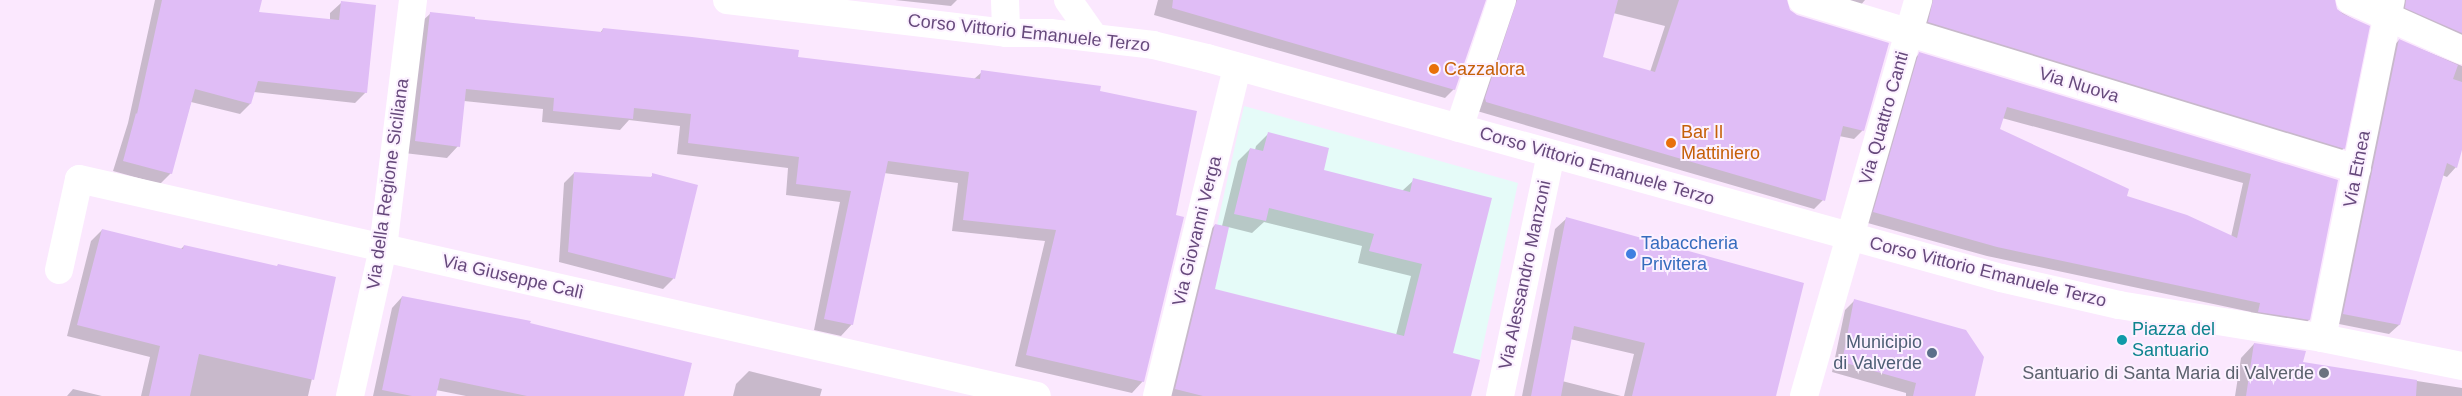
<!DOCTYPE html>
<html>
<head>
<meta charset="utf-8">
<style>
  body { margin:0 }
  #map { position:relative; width:2462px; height:396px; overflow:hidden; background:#fbe8fe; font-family:Helvetica,sans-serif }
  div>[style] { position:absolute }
  .education>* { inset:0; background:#e5fbf8 }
  .shadow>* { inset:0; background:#0003 }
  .building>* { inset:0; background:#e0bdf6 }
  .street>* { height:28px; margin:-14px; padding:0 14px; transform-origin:14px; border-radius:14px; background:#fff }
  .secondary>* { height:28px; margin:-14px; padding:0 14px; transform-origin:14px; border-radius:14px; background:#fff }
  .dots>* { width:14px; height:14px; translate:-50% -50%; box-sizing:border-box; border:2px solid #fcf1ff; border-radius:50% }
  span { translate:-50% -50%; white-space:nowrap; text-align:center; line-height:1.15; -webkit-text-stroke:4px #fcf1ff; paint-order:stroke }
  .street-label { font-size:18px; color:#66497c }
  .food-label { font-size:18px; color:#c56008 }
  .left { translate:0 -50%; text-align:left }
  .shop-label { font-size:18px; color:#366cbe }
  .culture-label { font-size:18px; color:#0d838f }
  .service-label { font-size:18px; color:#4e5e75 }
  .right { translate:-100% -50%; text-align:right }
  .worship-label { font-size:18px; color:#5b616d }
</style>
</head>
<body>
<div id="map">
  <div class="education">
    <div style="clip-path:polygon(1244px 106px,1518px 183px,1480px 360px,1381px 335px,1382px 330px,1203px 287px)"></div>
  </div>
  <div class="shadow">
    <div style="clip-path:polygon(155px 0,260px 0,258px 13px,330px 21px,330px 13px,341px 3px,366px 92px,355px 103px,254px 92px,250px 104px,240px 114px,191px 102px,171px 173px,160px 184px,113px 171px,128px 123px)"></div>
    <div style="clip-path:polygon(895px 0,957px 0,951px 6px)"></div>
    <div style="clip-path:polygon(1158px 0,1484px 0,1454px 89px,1445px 98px,1154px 15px)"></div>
    <div style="clip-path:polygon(evenodd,1505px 0,1786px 0,1786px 4px,1863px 130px,1854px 139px,1839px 136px,1823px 200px,1814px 209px,1477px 111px,1505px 0,1613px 13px,1665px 26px,1650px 72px,1601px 58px,1613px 13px)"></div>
    <div style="clip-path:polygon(1817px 0,1865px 0,1855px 12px)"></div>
    <div style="clip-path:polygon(1924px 0,2333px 0,2337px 10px,2368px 27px,2344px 148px,2334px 158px,1919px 32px)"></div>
    <div style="clip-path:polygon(2394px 0,2455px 0,2462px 4px,2462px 48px,2396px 17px)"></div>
    <div style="clip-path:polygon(431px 13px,473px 20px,600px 33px,603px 29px,797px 58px,974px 79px,982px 72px,1143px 381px,1132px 393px,1015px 366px,1045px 241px,952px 231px,958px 183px,884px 173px,852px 324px,841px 336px,814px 330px,840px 202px,786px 195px,788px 168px,677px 154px,680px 126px,629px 120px,620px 130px,542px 122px,543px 109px,464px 101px,458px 146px,447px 158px,404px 153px,419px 24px)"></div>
    <div style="clip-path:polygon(2399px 40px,2462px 66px,2462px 144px,2456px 167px,2447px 177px,2442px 175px,2399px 325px,2389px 334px,2334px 323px,2390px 50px)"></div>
    <div style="clip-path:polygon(evenodd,1920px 53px,2337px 181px,2309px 320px,2299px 329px,2250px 321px,2251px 312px,1987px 256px,1864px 222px,1910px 63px,1920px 53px,2002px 118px,2243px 183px,2231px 237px,2126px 197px,1998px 129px,2002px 118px)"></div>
    <div style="clip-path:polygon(evenodd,1268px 134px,1322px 171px,1402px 191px,1414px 180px,1451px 354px,1470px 396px,1165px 396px,1203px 237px,1215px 225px,1222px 226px,1238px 161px,1250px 149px,1255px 150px,1256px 146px,1268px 134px,1264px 222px,1362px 246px,1358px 263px,1411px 276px,1396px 335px,1213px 290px,1228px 227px,1252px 233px,1264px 222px)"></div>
    <div style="clip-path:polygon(574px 173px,650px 178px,653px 175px,697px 186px,673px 279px,663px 289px,559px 262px,564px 183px)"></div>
    <div style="clip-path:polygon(1567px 218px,1775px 396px,1624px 396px,1634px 354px,1570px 339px,1562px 381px,1621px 396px,1522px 396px,1555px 229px)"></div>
    <div style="clip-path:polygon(102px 230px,180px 250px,184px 246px,276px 267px,335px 278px,308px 396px,141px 396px,150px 357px,67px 336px,91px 241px)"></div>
    <div style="clip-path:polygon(402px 297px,529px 324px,683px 396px,466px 396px,436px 390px,434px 396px,373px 396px,392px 308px)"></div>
    <div style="clip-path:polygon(1855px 300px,1974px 396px,1906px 396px,1906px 393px,1832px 372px,1845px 310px)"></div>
    <div style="clip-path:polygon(2254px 344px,2302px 363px,2462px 388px,2462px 396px,2235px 396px,2241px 358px)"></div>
    <div style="clip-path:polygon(749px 371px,822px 389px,820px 396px,733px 396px,736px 384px)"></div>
    <div style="clip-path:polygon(73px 389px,102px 396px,67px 396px)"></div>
  </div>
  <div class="building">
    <div style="clip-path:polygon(162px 0,262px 0,259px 12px,339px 20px,341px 1px,376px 5px,367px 93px,258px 81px,251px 104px,195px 89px,172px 174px,123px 161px,136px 113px,137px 114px)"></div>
    <div style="clip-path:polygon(1173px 0,1486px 0,1455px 90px,1172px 8px)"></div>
    <div style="clip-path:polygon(1517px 0,1618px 0,1603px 57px,1655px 72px,1679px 0,1787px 0,1790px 10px,1797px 15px,1889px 43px,1864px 131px,1843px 126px,1825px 201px,1486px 102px,1485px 98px)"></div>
    <div style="clip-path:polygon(1933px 0,2335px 0,2337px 9px,2343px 14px,2370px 26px,2345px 149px,1928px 22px)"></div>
    <div style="clip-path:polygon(2406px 0,2462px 0,2462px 33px,2405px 8px)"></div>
    <div style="clip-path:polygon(430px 12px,475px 17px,475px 19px,602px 32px,603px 28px,692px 37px,799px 50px,798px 57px,980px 79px,981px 70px,1101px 86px,1100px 91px,1197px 111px,1176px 215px,1184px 217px,1144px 382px,1026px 355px,1056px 230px,963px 220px,969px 172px,888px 161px,853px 325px,824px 319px,851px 191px,796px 184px,799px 157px,688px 143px,691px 114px,634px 108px,633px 119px,553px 111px,554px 98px,466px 89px,460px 147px,415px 141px)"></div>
    <div style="clip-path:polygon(2399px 39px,2458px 65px,2453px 79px,2462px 82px,2462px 150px,2457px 168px,2447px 163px,2400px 325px,2343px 314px)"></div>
    <div style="clip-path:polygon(evenodd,1919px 52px,2338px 180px,2310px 320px,2258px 312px,2260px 303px,1997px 247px,1873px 212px,1919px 52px,2007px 107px,2251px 174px,2237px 238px,2187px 215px,2127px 196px,2129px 189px,2000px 129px,2007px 107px)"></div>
    <div style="clip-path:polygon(1268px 132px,1329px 148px,1324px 170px,1410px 192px,1413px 178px,1492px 198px,1453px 353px,1480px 360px,1471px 396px,1203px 396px,1175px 389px,1215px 224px,1229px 227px,1215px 289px,1404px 336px,1422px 264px,1369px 251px,1374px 234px,1269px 208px,1266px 221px,1234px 214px,1250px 148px,1263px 151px)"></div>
    <div style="clip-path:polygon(574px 172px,652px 177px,652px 173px,698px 185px,675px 279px,568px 252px)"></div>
    <div style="clip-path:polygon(1566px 217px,1804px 283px,1776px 396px,1632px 396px,1645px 343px,1574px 326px,1561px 396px,1531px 396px)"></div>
    <div style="clip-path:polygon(102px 229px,183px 249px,184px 245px,277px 266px,278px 264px,336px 277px,314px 380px,199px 354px,190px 396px,149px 396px,160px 346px,77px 325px)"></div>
    <div style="clip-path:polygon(402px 296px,531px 321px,530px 323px,692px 363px,684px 396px,527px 396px,440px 378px,436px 396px,412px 396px,382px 390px)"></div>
    <div style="clip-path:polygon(1854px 299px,1966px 330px,1984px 357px,1975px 396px,1913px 396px,1916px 383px,1842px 362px)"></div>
    <div style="clip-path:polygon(2254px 343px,2306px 351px,2303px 362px,2417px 380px,2416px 396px,2246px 396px)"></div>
  </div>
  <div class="street">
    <div style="left:1802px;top:0;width:580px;rotate:16.94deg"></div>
    <div style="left:2350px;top:0;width:123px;rotate:24.1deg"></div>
    <div style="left:1459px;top:128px;width:135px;rotate:-71.4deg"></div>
    <div style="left:59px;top:270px;width:93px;rotate:-77.6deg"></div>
    <div style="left:79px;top:179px;width:982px;rotate:12.76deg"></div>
    <div style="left:2322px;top:338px;width:345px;rotate:-78.5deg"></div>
    <div style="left:350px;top:396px;width:152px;rotate:-77.4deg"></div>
    <div style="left:383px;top:248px;width:250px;rotate:-83.1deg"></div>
    <div style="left:1157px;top:396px;width:339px;rotate:-76.3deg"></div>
    <div style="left:1500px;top:396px;width:247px;rotate:-78.1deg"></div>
    <div style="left:1804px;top:396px;width:412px;rotate:-73.9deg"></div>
  </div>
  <div class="secondary">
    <div style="left:727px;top:0;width:281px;rotate:6.7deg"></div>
    <div style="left:1006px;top:33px;width:44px"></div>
    <div style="left:1050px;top:33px;width:104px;rotate:6.6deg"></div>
    <div style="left:1153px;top:45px;width:56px;rotate:13.5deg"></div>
    <div style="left:1207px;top:58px;width:824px;rotate:15.49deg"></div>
    <div style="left:2001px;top:278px;width:121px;rotate:12.9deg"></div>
    <div style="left:2119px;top:305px;width:206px;rotate:9.2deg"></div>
    <div style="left:2322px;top:338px;width:143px;rotate:11.3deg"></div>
    <div style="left:1005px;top:0;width:33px;rotate:88deg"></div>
    <div style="left:1068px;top:0;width:45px;rotate:54.9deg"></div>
  </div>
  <div class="dots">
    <div style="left:1434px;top:69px;background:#e8710a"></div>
    <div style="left:1671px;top:143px;background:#e8710a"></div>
    <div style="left:1631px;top:254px;background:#3f7fe0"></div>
    <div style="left:2122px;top:340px;background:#0f9aa8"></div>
    <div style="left:1932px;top:353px;background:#5c6f8a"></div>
    <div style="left:2324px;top:373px;background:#6b7280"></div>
  </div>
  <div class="street-label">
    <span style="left:1029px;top:33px;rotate:6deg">Corso Vittorio Emanuele Terzo</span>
    <span style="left:2079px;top:85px;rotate:17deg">Via Nuova</span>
    <span style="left:1884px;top:118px;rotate:-74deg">Via Quattro Canti</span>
    <span style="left:1597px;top:166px;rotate:16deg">Corso Vittorio Emanuele Terzo</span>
    <span style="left:2357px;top:169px;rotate:-79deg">Via Etnea</span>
    <span style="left:388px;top:184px;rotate:-82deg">Via della Regione Siciliana</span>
    <span style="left:1197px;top:231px;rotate:-76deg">Via Giovanni Verga</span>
    <span style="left:1988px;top:272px;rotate:14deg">Corso Vittorio Emanuele Terzo</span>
    <span style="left:1525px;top:275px;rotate:-78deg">Via Alessandro Manzoni</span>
    <span style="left:513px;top:277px;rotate:13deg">Via Giuseppe Calì</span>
  </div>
  <div class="food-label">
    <span class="left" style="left:1444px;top:69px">Cazzalora</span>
    <span class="left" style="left:1681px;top:143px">Bar Il<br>Mattiniero</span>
  </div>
  <div class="shop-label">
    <span class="left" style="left:1641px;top:254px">Tabaccheria<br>Privitera</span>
  </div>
  <div class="culture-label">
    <span class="left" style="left:2132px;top:340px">Piazza del<br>Santuario</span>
  </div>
  <div class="service-label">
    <span class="right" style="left:1922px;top:353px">Municipio<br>di Valverde</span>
  </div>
  <div class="worship-label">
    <span class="right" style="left:2314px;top:373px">Santuario di Santa Maria di Valverde</span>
  </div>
</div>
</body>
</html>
